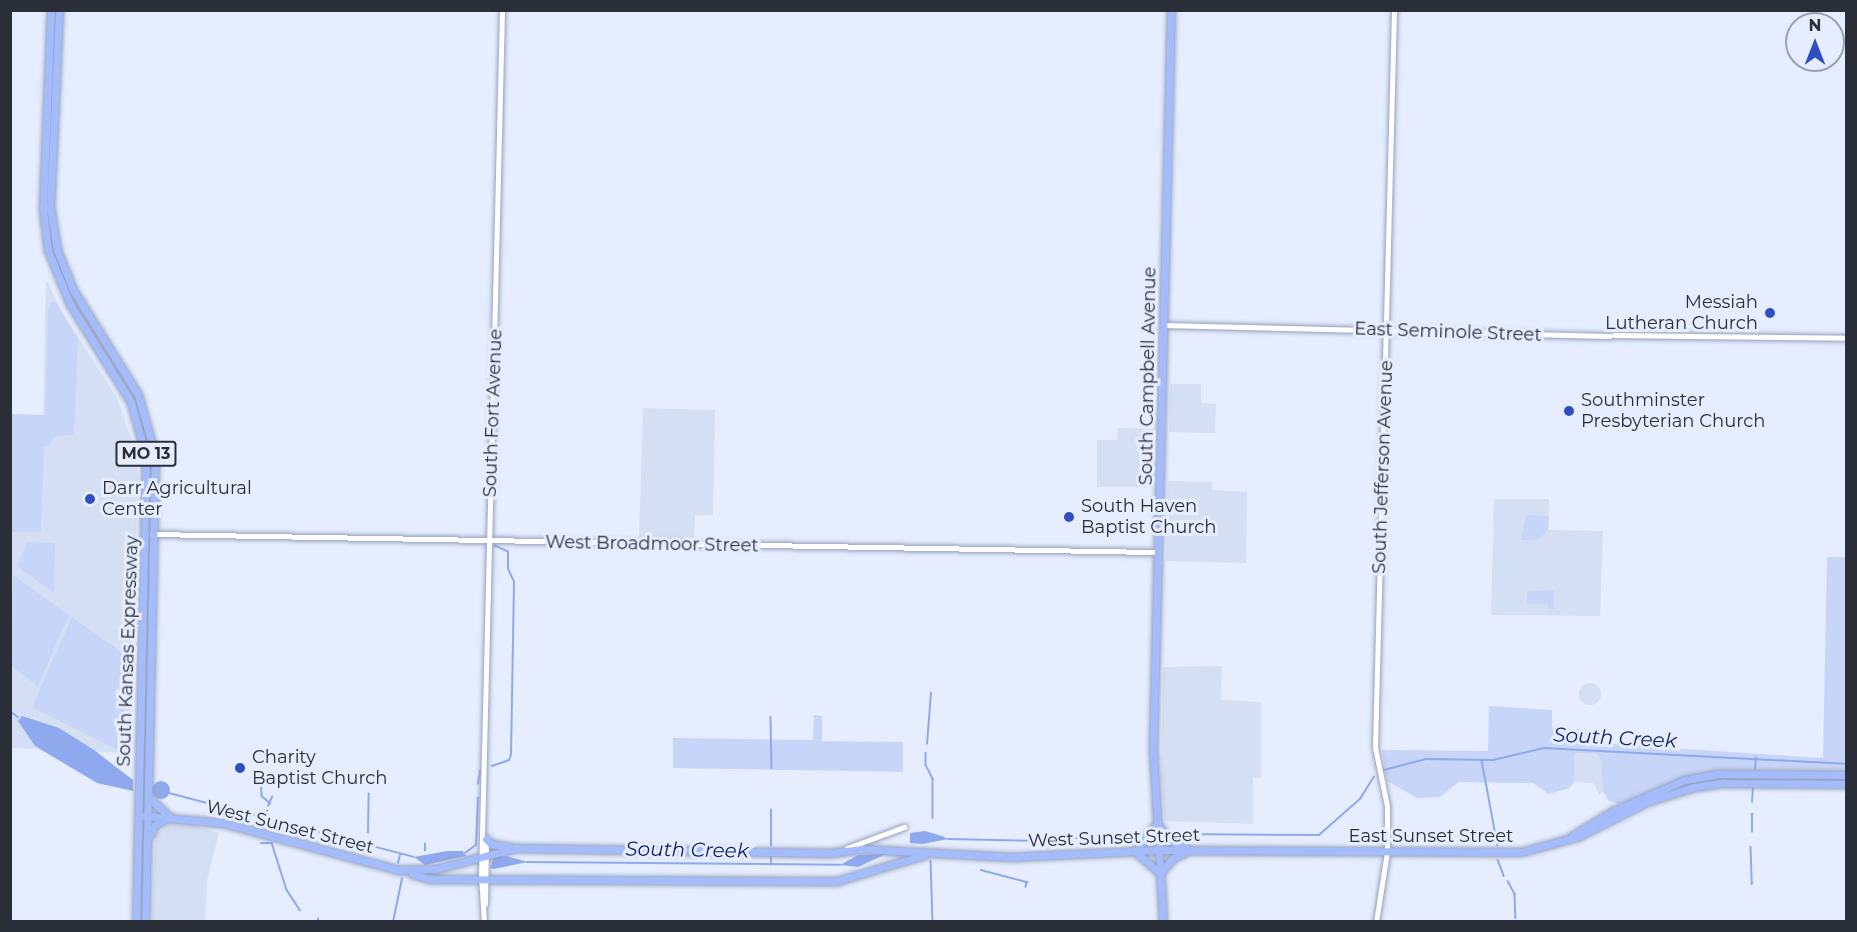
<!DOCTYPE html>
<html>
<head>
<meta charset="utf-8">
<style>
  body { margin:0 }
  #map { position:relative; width:1857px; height:932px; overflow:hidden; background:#e5edfe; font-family:Montserrat,sans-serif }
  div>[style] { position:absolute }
  .built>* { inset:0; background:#d5dff3 }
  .round { border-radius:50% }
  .green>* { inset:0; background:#c7d5f8 }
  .water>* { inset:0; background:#8ea9ee }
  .stream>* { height:1.5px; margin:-0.75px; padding:0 0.75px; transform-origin:0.75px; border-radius:0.75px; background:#8ea9ee }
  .roads { filter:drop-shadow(0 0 2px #96a2bd) drop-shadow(0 0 2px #96a2bd) }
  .minor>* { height:5px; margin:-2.5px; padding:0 2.5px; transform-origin:2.5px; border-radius:2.5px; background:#fff }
  .major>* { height:7px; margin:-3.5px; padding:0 3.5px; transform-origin:3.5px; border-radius:3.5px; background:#a4bbfc }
  .dots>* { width:16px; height:16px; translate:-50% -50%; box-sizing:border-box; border:3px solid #e5edfe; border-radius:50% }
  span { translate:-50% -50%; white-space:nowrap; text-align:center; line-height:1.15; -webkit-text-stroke:6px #e5edfe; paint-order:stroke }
  .shield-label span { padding:2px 4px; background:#e5edfe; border:2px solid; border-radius:4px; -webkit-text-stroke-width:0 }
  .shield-label { font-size:16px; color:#2a2e39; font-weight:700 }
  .poi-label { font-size:18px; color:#2a2e39 }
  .right { translate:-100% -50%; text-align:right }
  .left { translate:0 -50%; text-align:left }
  .street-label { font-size:18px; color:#2a2e39 }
  .water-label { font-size:20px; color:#11226f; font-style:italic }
  .frame { position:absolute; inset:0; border:12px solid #2a2e39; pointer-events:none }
  .north { position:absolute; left:1785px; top:12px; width:60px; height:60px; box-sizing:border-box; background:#e5edfe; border:2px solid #9aa1af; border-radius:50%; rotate:0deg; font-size:16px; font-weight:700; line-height:24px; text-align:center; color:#2a2e39 }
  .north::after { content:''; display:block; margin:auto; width:21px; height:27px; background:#2f4ebf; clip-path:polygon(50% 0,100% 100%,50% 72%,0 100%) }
</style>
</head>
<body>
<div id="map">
  <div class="built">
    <div style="clip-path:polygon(46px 279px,62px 312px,117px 398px,135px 449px,138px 477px,129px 753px,11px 748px,11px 532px,41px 532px)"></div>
    <div style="clip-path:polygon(1170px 384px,1201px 384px,1201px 403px,1216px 404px,1215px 433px,1169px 432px)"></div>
    <div style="clip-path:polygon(643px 408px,715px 410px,713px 515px,695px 515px,694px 542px,642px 541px,639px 538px)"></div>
    <div style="clip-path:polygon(1118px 428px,1153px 429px,1151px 487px,1097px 487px,1097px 440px,1117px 440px)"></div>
    <div style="clip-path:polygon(1168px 481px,1212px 482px,1212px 490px,1247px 492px,1246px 563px,1166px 561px)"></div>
    <div style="clip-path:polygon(1494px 499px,1549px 499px,1549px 530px,1603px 531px,1600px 616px,1491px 615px)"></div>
    <div style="clip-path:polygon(1222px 666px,1221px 700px,1261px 702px,1261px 778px,1253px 778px,1253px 824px,1165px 821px,1161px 776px,1163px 667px)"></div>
    <div class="round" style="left:1579px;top:683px;width:22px;height:22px"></div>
    <div style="clip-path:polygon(1574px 753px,1597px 754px,1601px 760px,1603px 792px,1599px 795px,1593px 783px,1574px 782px)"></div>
    <div style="clip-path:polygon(167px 825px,196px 826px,219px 833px,207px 881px,205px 921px,152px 922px,155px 836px)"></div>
  </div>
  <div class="green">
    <div style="clip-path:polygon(55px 301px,78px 339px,74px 435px,56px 436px,49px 446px,44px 446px,41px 532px,11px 532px,11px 414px,45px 415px,48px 312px,50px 302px)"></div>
    <div style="clip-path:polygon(1526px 515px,1549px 516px,1548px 530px,1538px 540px,1521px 540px)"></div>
    <div style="clip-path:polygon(27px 542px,55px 543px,54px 593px,17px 566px)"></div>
    <div style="clip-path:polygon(1827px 557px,1846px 557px,1846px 772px,1748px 771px,1690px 776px,1619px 804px,1609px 801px,1603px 792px,1601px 760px,1597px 754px,1574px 753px,1574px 782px,1569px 788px,1549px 794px,1533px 783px,1459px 782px,1440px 797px,1417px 798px,1387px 781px,1382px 750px,1488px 751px,1489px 706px,1552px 710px,1552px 728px,1598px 730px,1597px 743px,1823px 758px)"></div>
    <div style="clip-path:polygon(13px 575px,69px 615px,38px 686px,11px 666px)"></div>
    <div style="clip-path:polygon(1554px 590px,1554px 609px,1549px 609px,1548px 604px,1527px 604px,1527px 591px)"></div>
    <div style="clip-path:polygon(72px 617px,127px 656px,124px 753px,32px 707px)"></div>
    <div style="clip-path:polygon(814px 715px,822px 716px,822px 741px,903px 742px,903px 772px,673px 768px,673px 738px,813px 740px)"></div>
  </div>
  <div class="water">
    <div style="clip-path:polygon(22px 716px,59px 728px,94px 750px,133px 780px,133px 791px,97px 783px,35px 746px,18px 721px)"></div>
    <div class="round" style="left:152px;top:781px;width:18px;height:18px"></div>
    <div style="clip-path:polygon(925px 831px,942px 836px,948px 839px,923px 844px,910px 843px,910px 833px)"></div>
    <div style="clip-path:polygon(447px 851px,463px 851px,466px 856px,425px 865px,414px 857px)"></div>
    <div style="clip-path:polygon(886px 854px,858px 867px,840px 865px,858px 855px)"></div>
    <div style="clip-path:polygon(494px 856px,506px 856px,528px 862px,494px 869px,490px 868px)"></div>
  </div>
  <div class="stream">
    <div style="left:10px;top:711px;width:10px;rotate:37deg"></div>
    <div style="left:771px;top:717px;width:51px;rotate:88.9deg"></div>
    <div style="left:927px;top:744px;width:51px;rotate:-85.5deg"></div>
    <div style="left:926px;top:753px;width:12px;rotate:90deg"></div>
    <div style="left:926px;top:765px;width:16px;rotate:63deg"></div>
    <div style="left:933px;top:779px;width:39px;rotate:90deg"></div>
    <div style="left:1482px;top:760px;width:87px;rotate:79.5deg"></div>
    <div style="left:492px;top:766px;width:18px;rotate:-19deg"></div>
    <div style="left:509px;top:760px;width:5px;rotate:-68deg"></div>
    <div style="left:511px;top:755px;width:173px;rotate:-89deg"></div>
    <div style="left:514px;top:582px;width:14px;rotate:-115deg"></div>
    <div style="left:508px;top:569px;width:17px;rotate:-90deg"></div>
    <div style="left:508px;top:552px;width:14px;rotate:-155deg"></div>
    <div style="left:1755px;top:769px;width:11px;rotate:-85deg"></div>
    <div style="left:1384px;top:770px;width:43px;rotate:-14.7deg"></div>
    <div style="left:1426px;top:759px;width:67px;rotate:0.9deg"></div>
    <div style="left:1493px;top:760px;width:52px;rotate:-13.2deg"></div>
    <div style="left:1544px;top:748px;width:302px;rotate:3deg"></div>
    <div style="left:261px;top:776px;width:20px;rotate:87deg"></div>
    <div style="left:262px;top:796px;width:11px;rotate:41deg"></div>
    <div style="left:478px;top:784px;width:13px;rotate:-81deg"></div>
    <div style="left:169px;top:793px;width:253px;rotate:14.6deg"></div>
    <div style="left:1752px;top:802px;width:15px;rotate:-86deg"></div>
    <div style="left:268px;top:806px;width:10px;rotate:-66deg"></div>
    <div style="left:262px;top:817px;width:8px;rotate:-50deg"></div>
    <div style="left:276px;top:829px;width:9px;rotate:-69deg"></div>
    <div style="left:1752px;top:832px;width:18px;rotate:-90deg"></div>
    <div style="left:368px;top:833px;width:39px;rotate:-89deg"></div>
    <div style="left:1172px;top:834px;width:147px;rotate:0.4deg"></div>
    <div style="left:1319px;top:835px;width:55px;rotate:-41.3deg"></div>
    <div style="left:1360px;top:799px;width:26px;rotate:-58deg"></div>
    <div style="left:948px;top:839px;width:92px;rotate:1.2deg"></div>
    <div style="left:1052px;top:840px;width:78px;rotate:-4.4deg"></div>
    <div style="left:261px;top:843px;width:11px"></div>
    <div style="left:272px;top:843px;width:49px;rotate:72.3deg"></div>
    <div style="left:287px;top:890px;width:24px;rotate:57deg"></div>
    <div style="left:771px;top:846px;width:36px;rotate:-90deg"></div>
    <div style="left:1751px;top:847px;width:37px;rotate:88deg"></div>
    <div style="left:425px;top:851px;width:7px;rotate:-90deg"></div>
    <div style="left:465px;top:853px;width:14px;rotate:-36deg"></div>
    <div style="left:476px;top:845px;width:47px;rotate:-87.6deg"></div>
    <div style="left:1498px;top:860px;width:17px;rotate:69deg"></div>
    <div style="left:931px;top:861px;width:61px;rotate:88.1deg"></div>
    <div style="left:527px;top:862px;width:313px;rotate:0.5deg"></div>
    <div style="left:398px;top:863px;width:8px;rotate:-76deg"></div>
    <div style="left:771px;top:865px;width:8px;rotate:-90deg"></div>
    <div style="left:981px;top:870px;width:48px;rotate:14.6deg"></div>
    <div style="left:1027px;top:882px;width:5px;rotate:101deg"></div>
    <div style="left:1508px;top:881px;width:15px;rotate:62deg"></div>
    <div style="left:1515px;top:894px;width:24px;rotate:88deg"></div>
    <div style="left:318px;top:922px;width:3px;rotate:-90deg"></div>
    <div style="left:393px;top:922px;width:44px;rotate:-78.2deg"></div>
  </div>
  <div class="roads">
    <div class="minor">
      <div style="left:1164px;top:325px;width:446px;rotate:1.4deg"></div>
      <div style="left:1614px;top:335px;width:232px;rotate:0.7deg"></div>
      <div style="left:152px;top:534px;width:1006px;rotate:1.03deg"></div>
      <div style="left:847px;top:848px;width:61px;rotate:-20.2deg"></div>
      <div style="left:485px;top:904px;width:66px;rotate:-89.1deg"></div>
      <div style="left:484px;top:922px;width:46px;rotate:-93.7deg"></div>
      <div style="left:481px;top:876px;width:866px;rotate:-88.61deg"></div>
      <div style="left:1376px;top:922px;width:71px;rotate:-81.1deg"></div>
      <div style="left:1387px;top:852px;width:46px;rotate:-90deg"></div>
      <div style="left:1387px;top:806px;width:60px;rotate:-101.5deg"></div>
      <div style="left:1375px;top:747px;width:737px;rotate:-88.52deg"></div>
    </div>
    <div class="major">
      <div style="left:51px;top:10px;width:199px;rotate:92.3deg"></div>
      <div style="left:43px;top:209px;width:41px;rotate:83deg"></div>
      <div style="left:48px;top:250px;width:58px;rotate:67.8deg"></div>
      <div style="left:70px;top:304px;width:115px;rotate:58.1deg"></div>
      <div style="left:131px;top:402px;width:56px;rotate:74.5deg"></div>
      <div style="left:146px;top:456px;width:466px;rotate:91.2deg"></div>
      <div style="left:59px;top:10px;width:197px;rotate:92.6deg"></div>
      <div style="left:50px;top:207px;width:44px;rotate:80.8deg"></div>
      <div style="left:57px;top:250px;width:43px;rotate:68.2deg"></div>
      <div style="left:73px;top:290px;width:123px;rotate:58.2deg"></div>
      <div style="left:138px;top:395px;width:62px;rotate:74.2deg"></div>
      <div style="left:155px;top:455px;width:467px;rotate:91.2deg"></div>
      <div style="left:144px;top:816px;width:80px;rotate:5deg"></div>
      <div style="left:224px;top:823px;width:184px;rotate:15.1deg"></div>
      <div style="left:1157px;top:824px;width:21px;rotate:53deg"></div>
      <div style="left:1170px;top:841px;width:21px;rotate:25deg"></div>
      <div style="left:1189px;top:850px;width:18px;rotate:153deg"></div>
      <div style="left:1173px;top:858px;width:20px;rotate:131deg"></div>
      <div style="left:1160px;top:873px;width:33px;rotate:-139deg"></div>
      <div style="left:1135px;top:851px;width:35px;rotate:-51deg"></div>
      <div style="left:1572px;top:836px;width:48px;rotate:-31.4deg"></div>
      <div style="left:1613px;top:811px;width:78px;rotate:-23.3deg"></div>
      <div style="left:1685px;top:780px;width:36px;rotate:-10deg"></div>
      <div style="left:1720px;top:774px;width:126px;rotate:0.5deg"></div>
      <div style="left:147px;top:839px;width:16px;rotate:-60deg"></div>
      <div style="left:155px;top:825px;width:16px;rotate:-30deg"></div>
      <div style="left:169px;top:817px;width:29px;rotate:-136deg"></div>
      <div style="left:486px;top:839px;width:7px;rotate:45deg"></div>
      <div style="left:491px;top:844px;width:20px;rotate:9deg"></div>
      <div style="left:398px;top:870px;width:37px;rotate:-2deg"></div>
      <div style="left:435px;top:869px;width:84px;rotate:-14.5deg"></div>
      <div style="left:516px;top:848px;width:314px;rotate:0.9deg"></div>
      <div style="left:830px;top:853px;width:31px;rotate:-7deg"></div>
      <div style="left:861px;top:849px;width:151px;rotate:3deg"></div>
      <div style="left:1012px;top:857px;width:147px;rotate:-2.7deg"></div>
      <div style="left:1159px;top:850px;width:362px;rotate:0.3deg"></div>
      <div style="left:1521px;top:852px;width:60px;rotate:-15.4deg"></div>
      <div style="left:1579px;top:836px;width:75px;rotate:-26.9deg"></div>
      <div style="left:1646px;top:802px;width:50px;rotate:-17.4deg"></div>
      <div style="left:1694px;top:787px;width:30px;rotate:-8deg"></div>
      <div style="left:1724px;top:783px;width:122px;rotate:0.5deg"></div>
      <div style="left:412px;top:874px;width:19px;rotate:16deg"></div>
      <div style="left:430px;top:879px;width:407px;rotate:0.3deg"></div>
      <div style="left:837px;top:881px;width:91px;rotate:-16.6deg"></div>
      <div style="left:1163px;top:922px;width:171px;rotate:-93.3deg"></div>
      <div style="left:1153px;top:751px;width:741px;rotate:-88.61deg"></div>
    </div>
  </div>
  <div class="dots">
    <div style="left:1770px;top:313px;background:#2f4ebf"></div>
    <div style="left:1569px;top:411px;background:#2f4ebf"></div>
    <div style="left:90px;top:499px;background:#2f4ebf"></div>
    <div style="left:1069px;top:517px;background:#2f4ebf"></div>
    <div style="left:240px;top:768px;background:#2f4ebf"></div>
  </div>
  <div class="shield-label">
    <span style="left:146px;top:454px">MO 13</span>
  </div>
  <div class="poi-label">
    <span class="right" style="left:1758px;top:313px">Messiah<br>Lutheran Church</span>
    <span class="left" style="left:1581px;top:411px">Southminster<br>Presbyterian Church</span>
    <span class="left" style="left:102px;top:499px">Darr Agricultural<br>Center</span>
    <span class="left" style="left:1081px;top:517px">South Haven<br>Baptist Church</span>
    <span class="left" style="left:252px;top:768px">Charity<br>Baptist Church</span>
  </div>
  <div class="street-label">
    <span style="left:1448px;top:332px;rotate:2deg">East Seminole Street</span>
    <span style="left:1148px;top:376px;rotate:-89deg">South Campbell Avenue</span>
    <span style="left:493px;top:413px;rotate:-88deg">South Fort Avenue</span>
    <span style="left:1383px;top:467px;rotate:-88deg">South Jefferson Avenue</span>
    <span style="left:652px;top:544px;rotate:1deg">West Broadmoor Street</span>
    <span style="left:128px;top:651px;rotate:-88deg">South Kansas Expressway</span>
    <span style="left:290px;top:827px;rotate:14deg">West Sunset Street</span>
    <span style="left:1431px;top:836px">East Sunset Street</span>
    <span style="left:1114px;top:838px;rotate:-2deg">West Sunset Street</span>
  </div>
  <div class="water-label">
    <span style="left:1615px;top:738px;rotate:3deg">South Creek</span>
    <span style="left:687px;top:850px;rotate:1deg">South Creek</span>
  </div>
  <div class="frame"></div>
  <div class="north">N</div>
</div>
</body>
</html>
